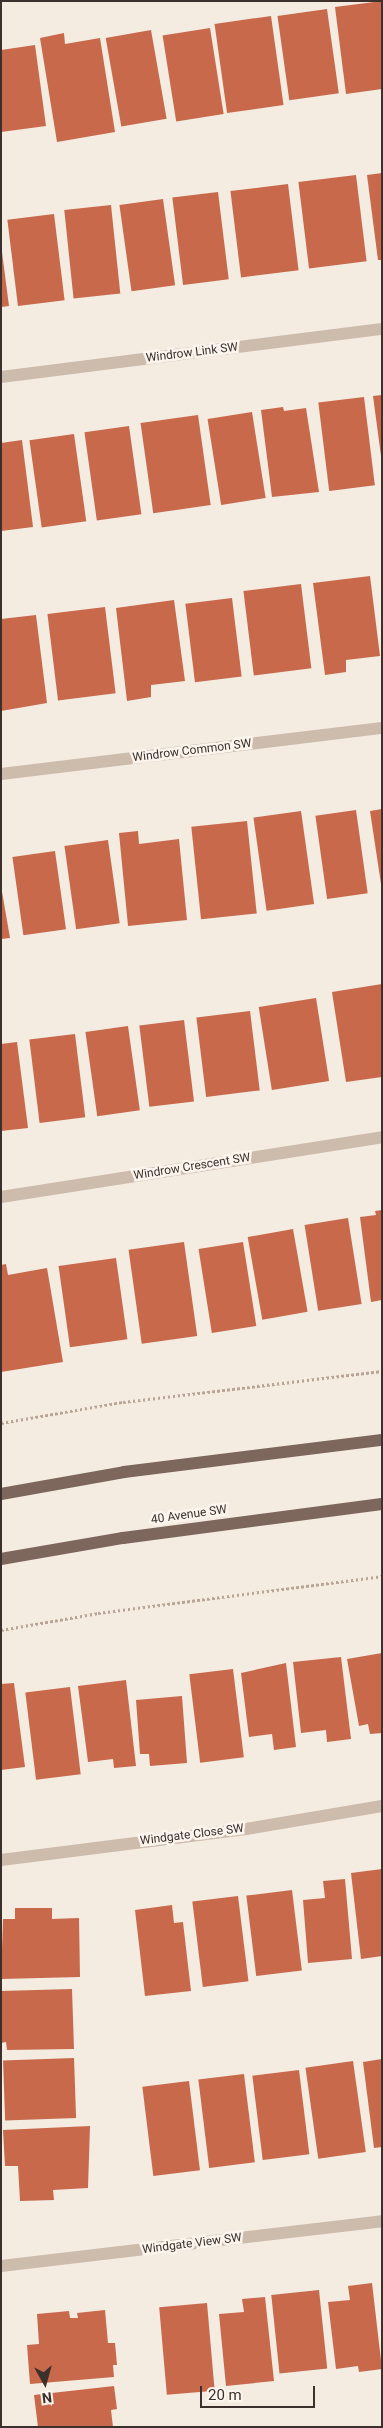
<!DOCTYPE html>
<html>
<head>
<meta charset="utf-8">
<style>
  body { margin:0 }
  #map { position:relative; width:383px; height:2428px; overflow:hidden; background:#f4ebe1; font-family:Roboto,sans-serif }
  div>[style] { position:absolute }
  .building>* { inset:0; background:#c8694b; transform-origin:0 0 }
  .path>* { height:3px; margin-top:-1.5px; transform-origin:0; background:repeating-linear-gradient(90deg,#b9a596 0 2.5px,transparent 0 5px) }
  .minor>* { height:12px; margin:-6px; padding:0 6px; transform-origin:6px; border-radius:6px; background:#cdbbac }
  .major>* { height:12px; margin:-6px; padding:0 6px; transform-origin:6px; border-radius:6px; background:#7d675c }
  span { translate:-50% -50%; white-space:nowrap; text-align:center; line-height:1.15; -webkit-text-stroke:5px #fbf5ee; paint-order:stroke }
  .street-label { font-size:12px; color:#3b302b }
  .frame { position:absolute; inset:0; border:2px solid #3b302b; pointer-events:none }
  .north { position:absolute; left:20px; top:2358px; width:50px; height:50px; -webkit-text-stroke:4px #fbf5ee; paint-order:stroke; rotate:173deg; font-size:14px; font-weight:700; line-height:20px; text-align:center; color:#3b302b }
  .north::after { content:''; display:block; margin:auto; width:18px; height:22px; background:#3b302b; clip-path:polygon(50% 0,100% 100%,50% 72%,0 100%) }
  .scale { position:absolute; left:200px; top:2386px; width:115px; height:22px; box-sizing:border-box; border:2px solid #3b302b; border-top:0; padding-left:6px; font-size:15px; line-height:18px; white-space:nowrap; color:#3b302b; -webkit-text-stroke:4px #fbf5ee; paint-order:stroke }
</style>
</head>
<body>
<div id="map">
  <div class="building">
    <div style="clip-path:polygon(382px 1px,382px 89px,346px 94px,335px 7px)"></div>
    <div style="left:327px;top:9px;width:85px;height:50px;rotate:82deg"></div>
    <div style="left:271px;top:16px;width:90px;height:57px;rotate:82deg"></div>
    <div style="left:210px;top:28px;width:87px;height:48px;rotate:81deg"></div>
    <div style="left:151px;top:30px;width:90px;height:46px;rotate:80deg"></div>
    <div style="clip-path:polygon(64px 33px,65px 44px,100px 38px,115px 132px,57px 142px,40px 38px)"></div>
    <div style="clip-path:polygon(35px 45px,46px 126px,1px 132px,1px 50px)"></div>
    <div style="clip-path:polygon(382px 173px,382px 260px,378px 260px,367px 175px)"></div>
    <div style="left:356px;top:175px;width:87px;height:58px;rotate:83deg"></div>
    <div style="left:288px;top:184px;width:87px;height:58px;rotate:83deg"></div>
    <div style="left:218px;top:192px;width:88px;height:46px;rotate:83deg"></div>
    <div style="left:163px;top:199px;width:87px;height:44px;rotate:82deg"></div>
    <div style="left:111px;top:205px;width:89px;height:47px;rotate:84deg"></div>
    <div style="left:54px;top:214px;width:87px;height:47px;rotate:83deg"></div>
    <div style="clip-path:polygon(2px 252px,9px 306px,1px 307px,1px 253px)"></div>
    <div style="clip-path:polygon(382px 395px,382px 456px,381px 456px,373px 396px)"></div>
    <div style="left:364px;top:397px;width:89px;height:46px;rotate:83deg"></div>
    <div style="clip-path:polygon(283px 407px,284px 411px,306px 408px,319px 492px,272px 497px,261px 410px)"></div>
    <div style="left:252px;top:412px;width:87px;height:45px;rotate:81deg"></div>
    <div style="left:198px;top:415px;width:91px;height:58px;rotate:82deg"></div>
    <div style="left:129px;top:426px;width:89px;height:45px;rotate:82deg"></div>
    <div style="left:74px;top:434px;width:88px;height:45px;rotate:82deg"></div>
    <div style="clip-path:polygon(22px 440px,33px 527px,1px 531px,1px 443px)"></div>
    <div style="clip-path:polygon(370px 576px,380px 656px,346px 660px,346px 672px,325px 675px,313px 583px)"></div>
    <div style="left:301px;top:584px;width:85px;height:58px;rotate:83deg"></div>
    <div style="left:232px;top:598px;width:79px;height:47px;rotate:83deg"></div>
    <div style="clip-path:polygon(174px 600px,185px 681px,151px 685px,151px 697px,127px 701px,116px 608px)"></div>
    <div style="left:105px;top:607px;width:87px;height:58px;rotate:83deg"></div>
    <div style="clip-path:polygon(36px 615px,47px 703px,1px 711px,1px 619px)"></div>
    <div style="clip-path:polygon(382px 809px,382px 884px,381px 884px,370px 811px)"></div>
    <div style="left:356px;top:810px;width:84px;height:41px;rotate:82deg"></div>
    <div style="left:301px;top:811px;width:94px;height:48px;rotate:82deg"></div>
    <div style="left:247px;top:821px;width:93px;height:56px;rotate:84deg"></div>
    <div style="clip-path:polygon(138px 831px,139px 844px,179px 839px,187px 920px,128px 926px,119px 833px)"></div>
    <div style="left:108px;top:840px;width:84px;height:44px;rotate:82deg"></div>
    <div style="left:55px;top:851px;width:79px;height:43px;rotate:82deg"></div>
    <div style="clip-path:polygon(1px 886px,10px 938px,1px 939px)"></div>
    <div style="clip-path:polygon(382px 984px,382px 1077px,346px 1082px,332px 992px)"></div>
    <div style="left:316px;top:998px;width:84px;height:58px;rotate:81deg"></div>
    <div style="left:250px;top:1011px;width:80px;height:54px;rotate:83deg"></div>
    <div style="left:184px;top:1020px;width:82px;height:45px;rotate:83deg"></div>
    <div style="left:128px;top:1026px;width:85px;height:43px;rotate:82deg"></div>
    <div style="left:75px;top:1034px;width:84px;height:46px;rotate:83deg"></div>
    <div style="clip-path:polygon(17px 1042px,28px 1128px,1px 1131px,1px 1044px)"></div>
    <div style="clip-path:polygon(382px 1210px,382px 1300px,371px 1302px,360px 1217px,376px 1215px,375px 1211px)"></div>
    <div style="left:348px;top:1218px;width:87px;height:44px;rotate:81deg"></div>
    <div style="left:293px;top:1229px;width:84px;height:46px;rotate:80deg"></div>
    <div style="left:184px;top:1242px;width:95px;height:56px;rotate:82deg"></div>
    <div style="left:243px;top:1242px;width:85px;height:45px;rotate:81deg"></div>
    <div style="left:116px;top:1258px;width:82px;height:58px;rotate:82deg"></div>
    <div style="clip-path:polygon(6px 1264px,8px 1275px,47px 1268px,63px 1362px,1px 1372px,1px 1265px)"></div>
    <div style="clip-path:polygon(382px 1653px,382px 1733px,370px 1734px,368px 1724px,359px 1726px,347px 1659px)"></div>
    <div style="clip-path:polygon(341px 1657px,351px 1739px,327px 1742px,326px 1730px,301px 1733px,293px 1662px)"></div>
    <div style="clip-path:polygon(286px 1663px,296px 1747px,274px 1750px,272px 1734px,249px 1737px,241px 1673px)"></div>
    <div style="left:233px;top:1669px;width:89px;height:44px;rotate:83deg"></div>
    <div style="clip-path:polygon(126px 1680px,136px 1766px,114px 1768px,113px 1759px,88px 1762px,78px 1686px)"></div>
    <div style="clip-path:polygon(14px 1683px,25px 1767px,1px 1770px,1px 1684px)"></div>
    <div style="left:70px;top:1687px;width:88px;height:45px;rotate:83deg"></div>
    <div style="clip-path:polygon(182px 1696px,187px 1763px,150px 1766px,149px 1754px,140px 1754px,136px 1700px)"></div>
    <div style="clip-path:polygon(382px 1869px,382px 1956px,361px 1959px,351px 1873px)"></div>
    <div style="clip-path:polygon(345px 1879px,352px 1959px,308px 1963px,303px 1900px,325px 1898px,323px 1881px)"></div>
    <div style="left:292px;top:1890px;width:81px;height:46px;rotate:83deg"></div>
    <div style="left:238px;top:1896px;width:86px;height:46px;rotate:83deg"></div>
    <div style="clip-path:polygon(172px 1905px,174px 1923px,183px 1922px,191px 1991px,145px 1996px,135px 1910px)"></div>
    <div style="clip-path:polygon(15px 1908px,52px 1908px,52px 1919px,79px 1918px,80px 1977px,1px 1979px,3px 1919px,15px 1919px)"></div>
    <div style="clip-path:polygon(72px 1989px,74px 2049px,7px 2050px,6px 2042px,1px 2043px,1px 1991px)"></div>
    <div style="left:74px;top:2058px;width:60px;height:71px;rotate:88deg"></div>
    <div style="clip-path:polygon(382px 2059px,382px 2147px,374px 2148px,363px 2062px)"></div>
    <div style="left:353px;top:2061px;width:92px;height:48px;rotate:82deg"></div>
    <div style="left:299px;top:2070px;width:85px;height:47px;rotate:83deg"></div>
    <div style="left:244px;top:2074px;width:89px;height:46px;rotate:83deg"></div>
    <div style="left:189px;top:2081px;width:90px;height:47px;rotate:83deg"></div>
    <div style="clip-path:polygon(90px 2126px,88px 2188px,53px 2190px,54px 2200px,20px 2201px,18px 2166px,5px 2166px,3px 2130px)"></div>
    <div style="clip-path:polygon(372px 2283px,382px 2369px,359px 2372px,358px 2366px,336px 2369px,328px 2302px,350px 2300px,348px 2286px)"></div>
    <div style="left:319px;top:2290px;width:79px;height:48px;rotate:84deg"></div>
    <div style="clip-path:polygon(265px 2297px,274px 2381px,226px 2386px,219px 2314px,244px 2312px,242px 2299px)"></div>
    <div style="left:207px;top:2303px;width:88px;height:48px;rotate:85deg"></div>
    <div style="clip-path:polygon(105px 2310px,108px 2343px,115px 2343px,117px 2365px,113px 2365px,114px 2377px,30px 2384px,27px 2345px,39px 2344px,37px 2314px,69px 2311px,70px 2318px,78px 2318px,77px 2313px)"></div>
    <div style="clip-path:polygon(114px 2386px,117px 2409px,111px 2410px,113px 2427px,38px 2427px,34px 2395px)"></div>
  </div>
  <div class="path">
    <div style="left:1px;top:1423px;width:124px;rotate:-9.8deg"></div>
    <div style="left:123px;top:1402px;width:261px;rotate:-6.8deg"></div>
    <div style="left:1px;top:1630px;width:98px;rotate:-9.9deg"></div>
    <div style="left:98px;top:1613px;width:286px;rotate:-7.4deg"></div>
  </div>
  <div class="minor">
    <div style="left:1px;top:377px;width:384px;rotate:-7.2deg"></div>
    <div style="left:1px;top:774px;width:384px;rotate:-6.9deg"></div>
    <div style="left:1px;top:1197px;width:386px;rotate:-8.9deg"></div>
    <div style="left:1px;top:1860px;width:247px;rotate:-7.2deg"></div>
    <div style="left:246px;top:1829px;width:138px;rotate:-9.6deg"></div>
    <div style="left:1px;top:2266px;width:384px;rotate:-6.7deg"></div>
  </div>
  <div class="major">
    <div style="left:1px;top:1494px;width:125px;rotate:-10.1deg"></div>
    <div style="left:124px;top:1472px;width:260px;rotate:-7.1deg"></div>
    <div style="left:1px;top:1559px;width:124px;rotate:-9.8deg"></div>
    <div style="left:123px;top:1538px;width:261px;rotate:-7.5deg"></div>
  </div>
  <div class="street-label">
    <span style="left:192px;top:353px;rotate:-7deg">Windrow Link SW</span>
    <span style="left:192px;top:751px;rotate:-7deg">Windrow Common SW</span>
    <span style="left:192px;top:1167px;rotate:-9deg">Windrow Crescent SW</span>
    <span style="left:189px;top:1515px;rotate:-8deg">40 Avenue SW</span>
    <span style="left:192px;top:1835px;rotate:-7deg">Windgate Close SW</span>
    <span style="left:192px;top:2244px;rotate:-7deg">Windgate View SW</span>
  </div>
  <div class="frame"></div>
  <div class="north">N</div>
  <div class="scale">20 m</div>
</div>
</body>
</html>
